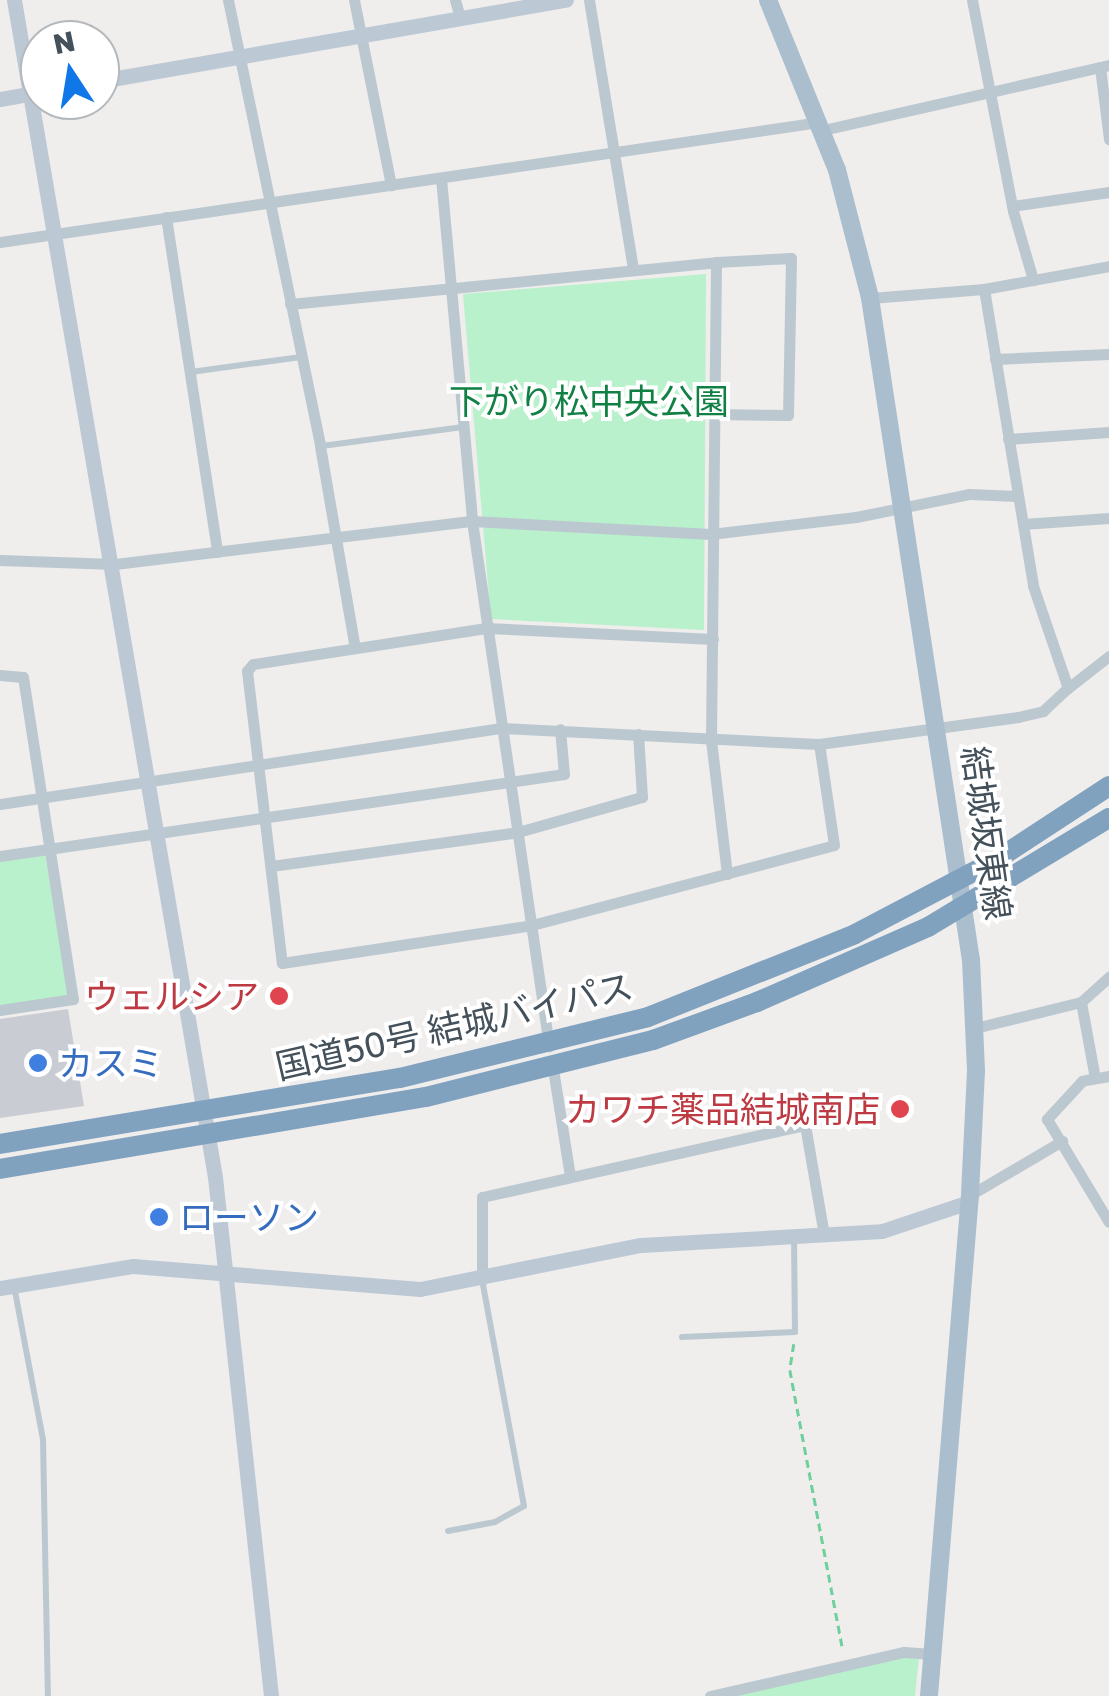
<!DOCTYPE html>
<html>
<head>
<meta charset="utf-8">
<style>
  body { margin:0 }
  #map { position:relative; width:1109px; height:1696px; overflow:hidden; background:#f0eded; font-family:"Golos Text","Noto Sans JP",sans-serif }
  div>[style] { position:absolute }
  .green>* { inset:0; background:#b8f1cb }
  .building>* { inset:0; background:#c9ccd2 }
  .path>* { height:2.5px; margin-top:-1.25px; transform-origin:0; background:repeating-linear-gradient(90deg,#6ed09c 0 8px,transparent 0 13px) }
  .lane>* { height:6px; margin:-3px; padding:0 3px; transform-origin:3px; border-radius:3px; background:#bcc8d0 }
  .street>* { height:11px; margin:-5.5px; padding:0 5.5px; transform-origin:5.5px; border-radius:5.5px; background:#bcc8d0 }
  .secondary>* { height:15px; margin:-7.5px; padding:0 7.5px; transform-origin:7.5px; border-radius:7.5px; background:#bcc9d5 }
  .primary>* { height:18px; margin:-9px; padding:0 9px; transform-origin:9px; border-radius:9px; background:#abbece }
  .highway>* { height:20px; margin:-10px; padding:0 10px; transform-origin:10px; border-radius:10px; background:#81a2bf }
  .dots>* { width:28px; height:28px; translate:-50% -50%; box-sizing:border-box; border:5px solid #fff; border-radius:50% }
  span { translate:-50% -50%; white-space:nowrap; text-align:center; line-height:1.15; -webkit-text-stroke:8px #fff; paint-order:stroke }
  .park-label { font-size:35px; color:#118044 }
  .street-label { font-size:35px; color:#44515b }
  .health-label { font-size:35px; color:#be3a42 }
  .right { translate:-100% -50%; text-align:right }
  .shop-label { font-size:35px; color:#366cbe }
  .left { translate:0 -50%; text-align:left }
  .north { position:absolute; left:20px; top:20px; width:100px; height:100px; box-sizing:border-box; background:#fff; border:2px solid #b4b9bd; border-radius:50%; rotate:348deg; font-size:28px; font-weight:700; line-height:40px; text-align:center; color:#44515b }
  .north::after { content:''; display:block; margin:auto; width:35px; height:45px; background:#0f77e8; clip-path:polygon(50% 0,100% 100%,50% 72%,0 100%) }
</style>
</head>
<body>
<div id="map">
  <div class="green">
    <div style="clip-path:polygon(706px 274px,704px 630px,491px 619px,463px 294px)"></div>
    <div style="clip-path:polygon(45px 854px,69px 996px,0 1007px,0 861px)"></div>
    <div style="clip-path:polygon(898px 1656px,919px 1657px,915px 1696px,726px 1696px)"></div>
  </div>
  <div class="building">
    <div style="clip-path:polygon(68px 1009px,84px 1106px,0 1118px,0 1019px)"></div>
  </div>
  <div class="path">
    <div style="left:794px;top:1344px;width:26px;rotate:99deg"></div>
    <div style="left:790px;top:1370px;width:285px;rotate:79.3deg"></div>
  </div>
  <div class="lane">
    <div style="left:191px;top:372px;width:111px;rotate:-7.8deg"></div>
    <div style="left:322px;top:446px;width:142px;rotate:-7.7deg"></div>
    <div style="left:14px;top:1286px;width:157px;rotate:79.3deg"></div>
    <div style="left:43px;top:1440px;width:256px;rotate:88.9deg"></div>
    <div style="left:682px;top:1337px;width:113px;rotate:-2.5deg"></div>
    <div style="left:795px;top:1332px;width:94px;rotate:-90.6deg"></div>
    <div style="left:448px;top:1531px;width:48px;rotate:-10.8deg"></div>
    <div style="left:495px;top:1522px;width:33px;rotate:-29deg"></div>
    <div style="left:524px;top:1506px;width:230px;rotate:-100.5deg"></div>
  </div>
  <div class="street">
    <div style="left:228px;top:0;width:455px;rotate:78.3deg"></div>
    <div style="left:320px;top:446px;width:205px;rotate:80.2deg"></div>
    <div style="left:354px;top:0;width:189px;rotate:78.7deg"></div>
    <div style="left:455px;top:0;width:19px;rotate:74deg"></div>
    <div style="left:589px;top:0;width:272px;rotate:80.7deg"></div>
    <div style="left:972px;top:0;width:215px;rotate:79deg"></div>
    <div style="left:1013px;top:211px;width:72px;rotate:73.8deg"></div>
    <div style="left:1100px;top:67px;width:73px;rotate:82.9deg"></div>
    <div style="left:823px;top:130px;width:293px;rotate:-12.8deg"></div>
    <div style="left:441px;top:178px;width:344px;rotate:84.8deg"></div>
    <div style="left:472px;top:521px;width:531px;rotate:81.66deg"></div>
    <div style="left:1012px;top:206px;width:98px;rotate:-8.2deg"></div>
    <div style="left:166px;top:217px;width:339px;rotate:81.3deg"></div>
    <div style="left:0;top:242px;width:829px;rotate:-8.33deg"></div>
    <div style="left:984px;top:289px;width:301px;rotate:80.6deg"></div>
    <div style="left:1033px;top:586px;width:108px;rotate:71.1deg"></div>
    <div style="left:1068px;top:688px;width:52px;rotate:-38deg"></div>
    <div style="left:870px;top:298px;width:114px;rotate:-4.5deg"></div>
    <div style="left:984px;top:289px;width:127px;rotate:-10.4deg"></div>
    <div style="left:290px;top:304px;width:428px;rotate:-5.6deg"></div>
    <div style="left:716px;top:262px;width:478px;rotate:90.6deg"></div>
    <div style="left:711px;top:740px;width:135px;rotate:83.2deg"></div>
    <div style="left:995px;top:359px;width:114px;rotate:-2.5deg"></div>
    <div style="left:713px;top:414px;width:75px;rotate:0.8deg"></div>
    <div style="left:788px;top:415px;width:157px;rotate:-88.9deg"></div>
    <div style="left:791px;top:258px;width:75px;rotate:176.9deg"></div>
    <div style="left:1008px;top:439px;width:101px;rotate:-4deg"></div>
    <div style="left:1023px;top:524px;width:86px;rotate:-4deg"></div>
    <div style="left:0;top:560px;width:115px;rotate:2deg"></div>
    <div style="left:115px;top:564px;width:360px;rotate:-6.9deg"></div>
    <div style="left:472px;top:521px;width:239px;rotate:3.1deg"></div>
    <div style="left:711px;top:534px;width:146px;rotate:-6.7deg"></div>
    <div style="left:856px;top:517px;width:115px;rotate:-11.5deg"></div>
    <div style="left:969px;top:494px;width:48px;rotate:2.4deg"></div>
    <div style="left:713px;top:639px;width:227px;rotate:-177.2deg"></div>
    <div style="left:486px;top:628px;width:236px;rotate:171.2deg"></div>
    <div style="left:253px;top:664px;width:9px;rotate:131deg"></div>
    <div style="left:247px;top:671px;width:294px;rotate:83.2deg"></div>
    <div style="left:282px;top:963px;width:253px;rotate:-8.6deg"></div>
    <div style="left:532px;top:925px;width:312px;rotate:-14.8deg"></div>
    <div style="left:834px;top:845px;width:102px;rotate:-98.4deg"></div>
    <div style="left:0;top:675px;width:23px;rotate:5deg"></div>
    <div style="left:23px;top:677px;width:326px;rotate:81.2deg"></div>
    <div style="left:73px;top:999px;width:74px;rotate:171.4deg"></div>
    <div style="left:0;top:804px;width:507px;rotate:-8.63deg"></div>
    <div style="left:501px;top:728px;width:318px;rotate:2.9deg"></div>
    <div style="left:819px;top:744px;width:201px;rotate:-7.7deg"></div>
    <div style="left:1018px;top:717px;width:26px;rotate:-13deg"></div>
    <div style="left:1043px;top:711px;width:34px;rotate:-43deg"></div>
    <div style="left:0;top:856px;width:570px;rotate:-8.27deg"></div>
    <div style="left:564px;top:774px;width:45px;rotate:-95.1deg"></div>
    <div style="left:271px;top:866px;width:249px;rotate:-7.8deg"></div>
    <div style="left:518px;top:832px;width:129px;rotate:-15.8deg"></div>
    <div style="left:642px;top:797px;width:63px;rotate:-93.6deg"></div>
    <div style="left:1081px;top:1002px;width:77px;rotate:79.6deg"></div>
    <div style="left:975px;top:1028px;width:109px;rotate:-13.8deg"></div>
    <div style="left:1081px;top:1002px;width:38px;rotate:-42deg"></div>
    <div style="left:553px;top:1069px;width:108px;rotate:81deg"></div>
    <div style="left:1109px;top:1076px;width:27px;rotate:170deg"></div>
    <div style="left:1082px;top:1081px;width:52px;rotate:132.6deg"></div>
    <div style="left:1047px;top:1119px;width:120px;rotate:59deg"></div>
    <div style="left:970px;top:1195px;width:107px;rotate:-30.4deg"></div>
    <div style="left:482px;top:1280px;width:83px;rotate:-90deg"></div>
    <div style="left:482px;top:1197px;width:331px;rotate:-12.6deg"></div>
    <div style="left:805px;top:1125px;width:112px;rotate:80.2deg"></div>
    <div style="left:710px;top:1696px;width:199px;rotate:-12.8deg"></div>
    <div style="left:904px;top:1652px;width:28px;rotate:4deg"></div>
  </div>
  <div class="secondary">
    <div style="left:14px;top:0;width:1194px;rotate:80.31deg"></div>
    <div style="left:215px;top:1177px;width:522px;rotate:83.84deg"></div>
    <div style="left:100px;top:81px;width:473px;rotate:-9.9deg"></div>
    <div style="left:0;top:99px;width:41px;rotate:-9.9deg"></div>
    <div style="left:0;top:1288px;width:135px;rotate:-9.4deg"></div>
    <div style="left:133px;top:1266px;width:288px;rotate:4.6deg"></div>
    <div style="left:420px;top:1289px;width:225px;rotate:-11.3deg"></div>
    <div style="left:641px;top:1245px;width:241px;rotate:-3.3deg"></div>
    <div style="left:882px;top:1231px;width:92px;rotate:-18.4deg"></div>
  </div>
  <div class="primary">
    <div style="left:768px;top:0;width:183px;rotate:67.9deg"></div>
    <div style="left:837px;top:170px;width:132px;rotate:75.5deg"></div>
    <div style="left:870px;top:298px;width:670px;rotate:81.33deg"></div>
    <div style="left:971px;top:960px;width:111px;rotate:87.4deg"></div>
    <div style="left:976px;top:1071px;width:124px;rotate:92.8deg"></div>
    <div style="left:970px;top:1195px;width:503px;rotate:94.68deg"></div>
  </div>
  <div class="highway">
    <div style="left:0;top:1144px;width:405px;rotate:-9.4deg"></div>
    <div style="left:400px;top:1078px;width:255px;rotate:-13.8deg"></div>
    <div style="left:648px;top:1017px;width:223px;rotate:-21.8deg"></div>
    <div style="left:855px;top:934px;width:159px;rotate:-27.7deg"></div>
    <div style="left:996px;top:860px;width:135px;rotate:-33.2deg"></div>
    <div style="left:0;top:1169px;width:432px;rotate:-9.6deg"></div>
    <div style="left:426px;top:1097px;width:234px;rotate:-14.1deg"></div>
    <div style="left:653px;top:1040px;width:111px;rotate:-20.1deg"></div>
    <div style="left:757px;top:1002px;width:187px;rotate:-23.7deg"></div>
    <div style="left:928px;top:927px;width:211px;rotate:-31.1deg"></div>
  </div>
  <div class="dots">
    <div style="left:279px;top:996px;background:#e0444e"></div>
    <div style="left:38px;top:1063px;background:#3f7fe0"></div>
    <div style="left:900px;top:1109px;background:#e0444e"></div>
    <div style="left:159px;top:1217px;background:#3f7fe0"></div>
  </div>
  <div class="park-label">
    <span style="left:589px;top:401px">下がり松中央公園</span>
  </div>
  <div class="street-label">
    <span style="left:987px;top:833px;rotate:82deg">結城坂東線</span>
    <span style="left:454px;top:1026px;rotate:-13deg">国道50号 結城バイパス</span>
  </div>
  <div class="health-label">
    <span class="right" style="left:259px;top:996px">ウェルシア</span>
    <span class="right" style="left:880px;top:1109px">カワチ薬品結城南店</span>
  </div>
  <div class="shop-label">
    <span class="left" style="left:58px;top:1063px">カスミ</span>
    <span class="left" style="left:179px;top:1217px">ローソン</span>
  </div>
  <div class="north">N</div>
</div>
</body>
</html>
